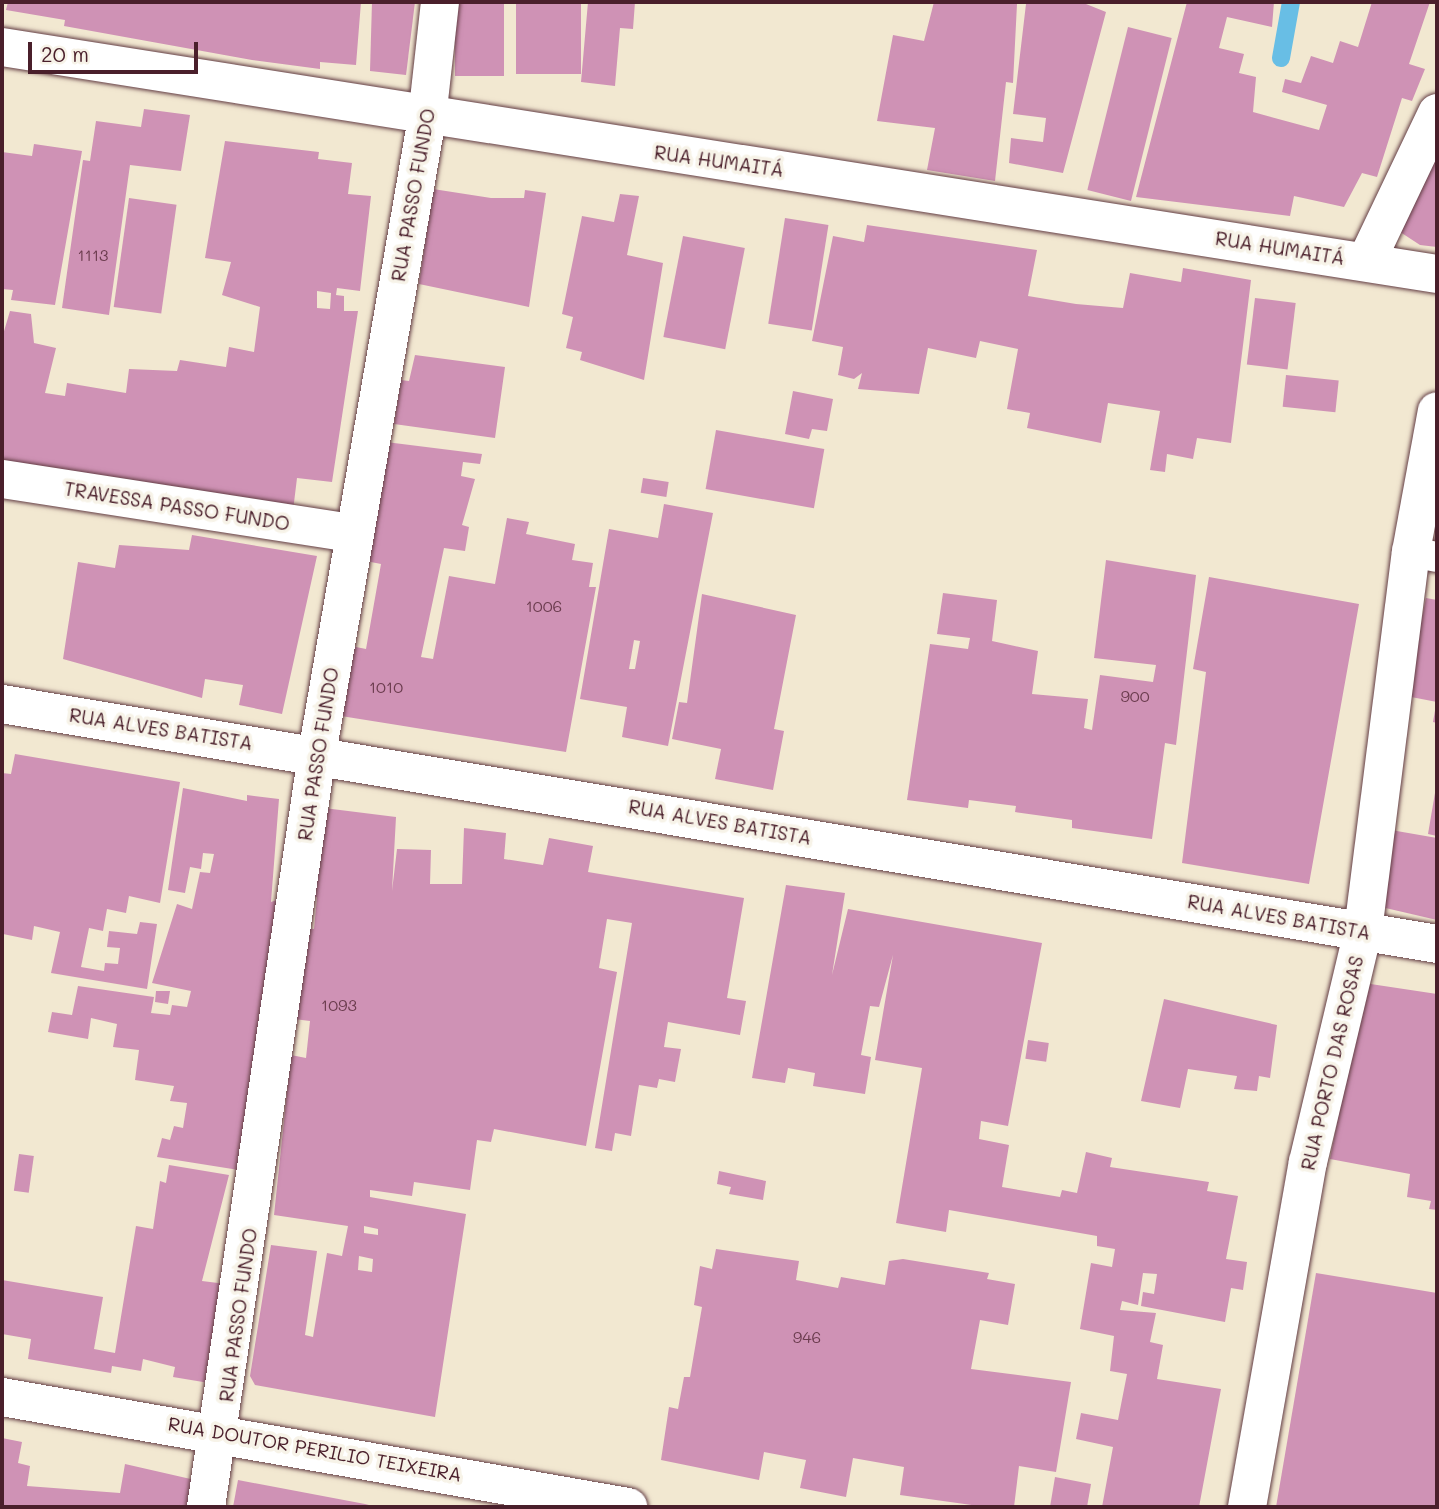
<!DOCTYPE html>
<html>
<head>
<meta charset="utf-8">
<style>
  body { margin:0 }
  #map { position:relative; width:1439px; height:1509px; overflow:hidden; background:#f2e8d1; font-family:Mali,sans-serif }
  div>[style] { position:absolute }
  .stream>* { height:18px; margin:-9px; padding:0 9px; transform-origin:9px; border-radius:9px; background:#68bee5 }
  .building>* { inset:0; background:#cf92b5; transform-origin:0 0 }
  .roads { filter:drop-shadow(0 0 2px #633d44) drop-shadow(0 0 2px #633d44) }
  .lane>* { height:30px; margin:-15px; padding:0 15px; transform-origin:15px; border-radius:15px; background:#fff }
  .street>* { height:38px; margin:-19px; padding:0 19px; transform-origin:19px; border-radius:19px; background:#fff }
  span { translate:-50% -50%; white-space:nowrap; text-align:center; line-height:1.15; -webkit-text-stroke:7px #f7f3e8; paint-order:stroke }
  .number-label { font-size:16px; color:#6b3c4e }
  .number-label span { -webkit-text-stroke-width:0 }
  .street-label { font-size:19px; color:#4a1f2b }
  .frame { position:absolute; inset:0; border:4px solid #4a1f2b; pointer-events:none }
  .scale { position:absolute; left:28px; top:42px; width:170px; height:32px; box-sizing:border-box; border:4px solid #4a1f2b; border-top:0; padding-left:9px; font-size:21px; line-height:24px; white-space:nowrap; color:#4a1f2b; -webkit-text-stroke:5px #f7f3e8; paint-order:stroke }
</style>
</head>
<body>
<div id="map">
  <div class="stream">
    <div style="left:1281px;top:58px;width:57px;rotate:-79.9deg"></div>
  </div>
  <div class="building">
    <div style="clip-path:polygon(8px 2px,361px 2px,356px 65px,320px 62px,320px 69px,252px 60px,64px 26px,65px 20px,6px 10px)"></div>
    <div style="clip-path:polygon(372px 2px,415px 2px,406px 75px,370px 71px)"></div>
    <div style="left:455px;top:2px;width:49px;height:74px"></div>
    <div style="left:516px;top:2px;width:65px;height:72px"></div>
    <div style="clip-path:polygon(588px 2px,635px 2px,633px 29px,620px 28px,615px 86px,581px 82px)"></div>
    <div style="clip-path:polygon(934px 2px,1081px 2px,1106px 12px,1063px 173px,1009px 163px,1011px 138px,1043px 142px,1046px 118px,1013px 114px,1026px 4px,1017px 4px,1013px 83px,1006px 82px,995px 181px,927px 170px,935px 128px,877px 121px,893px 35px,924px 41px)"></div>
    <div style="clip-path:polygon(1187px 2px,1274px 2px,1272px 27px,1227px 17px,1219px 48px,1244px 54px,1239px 73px,1256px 77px,1253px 112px,1319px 130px,1327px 105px,1282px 92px,1285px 79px,1301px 83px,1311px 56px,1333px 63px,1340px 41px,1358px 47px,1372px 2px,1430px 2px,1409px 64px,1425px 69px,1412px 101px,1402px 98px,1377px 177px,1362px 173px,1344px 207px,1294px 196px,1290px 216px,1136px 197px)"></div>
    <div style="left:1128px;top:27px;width:45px;height:168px;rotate:14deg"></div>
    <div style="clip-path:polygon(144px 109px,190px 115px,181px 171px,130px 165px,109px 315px,62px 308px,83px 160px,90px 161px,96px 121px,141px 127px)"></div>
    <div style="clip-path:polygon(evenodd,225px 141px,319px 152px,318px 159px,352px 163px,348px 194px,371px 196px,360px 291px,337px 288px,336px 295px,344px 296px,344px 311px,358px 311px,332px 482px,297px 478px,293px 511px,2px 460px,2px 338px,10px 311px,31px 314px,34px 343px,56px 348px,45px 393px,65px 396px,67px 383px,126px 393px,129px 369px,177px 371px,180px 360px,226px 367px,229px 347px,254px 352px,260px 307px,222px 295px,231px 262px,205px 258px,225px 141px,317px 291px,331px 293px,330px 309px,317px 308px,317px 291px)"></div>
    <div style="clip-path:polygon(1437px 141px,1437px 247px,1420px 245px,1391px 226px)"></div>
    <div style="clip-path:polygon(34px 144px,82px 151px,55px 305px,11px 300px,13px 290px,2px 289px,2px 152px,32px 156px)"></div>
    <div style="clip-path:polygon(433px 189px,491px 198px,524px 198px,525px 190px,546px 193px,529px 307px,419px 284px)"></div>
    <div style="clip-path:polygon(620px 194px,639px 196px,627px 255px,663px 263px,644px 380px,580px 360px,582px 352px,566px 348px,573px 317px,562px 314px,582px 216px,614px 222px)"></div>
    <div style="left:129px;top:198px;width:48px;height:110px;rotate:8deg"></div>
    <div style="left:785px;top:218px;width:44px;height:107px;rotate:9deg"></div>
    <div style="clip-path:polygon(867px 225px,1037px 250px,1028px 296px,1076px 304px,1123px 308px,1130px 273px,1181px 282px,1183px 268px,1251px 280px,1231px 443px,1197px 438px,1193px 459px,1167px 454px,1165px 472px,1150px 470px,1160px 411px,1108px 403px,1101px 443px,1027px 428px,1030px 413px,1007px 409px,1018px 349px,980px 341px,976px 358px,928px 348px,919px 394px,858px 389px,862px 373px,854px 379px,838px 375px,843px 347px,812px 341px,833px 236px,864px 242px)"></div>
    <div style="left:683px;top:236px;width:63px;height:103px;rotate:11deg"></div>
    <div style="left:1255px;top:298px;width:41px;height:67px;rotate:7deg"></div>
    <div style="clip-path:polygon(415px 355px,505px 367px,495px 438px,394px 424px,401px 380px,409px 381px)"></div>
    <div style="left:1286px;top:375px;width:53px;height:32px;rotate:6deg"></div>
    <div style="clip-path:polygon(793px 391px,833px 399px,827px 431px,812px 429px,809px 439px,785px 434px)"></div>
    <div style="left:716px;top:430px;width:110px;height:60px;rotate:10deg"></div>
    <div style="clip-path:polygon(386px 442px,482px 454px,480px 464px,463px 462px,461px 476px,475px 479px,462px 525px,469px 527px,465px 551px,444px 548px,421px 657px,433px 659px,449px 576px,495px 584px,507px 518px,529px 522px,526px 534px,575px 544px,572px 560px,593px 563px,589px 587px,596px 587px,566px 752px,341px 716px,351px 646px,366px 649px,381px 564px,366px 561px)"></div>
    <div style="left:643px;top:478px;width:26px;height:15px;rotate:9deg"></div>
    <div style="clip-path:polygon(evenodd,664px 504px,713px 513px,668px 746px,622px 737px,627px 707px,580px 699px,609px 529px,658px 538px,664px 504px,634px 640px,640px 641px,635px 669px,629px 669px,634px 640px)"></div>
    <div style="clip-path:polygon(192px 535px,317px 556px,282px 714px,239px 705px,243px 685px,205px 679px,202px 698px,63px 659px,78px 562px,115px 568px,119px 545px,189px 550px)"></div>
    <div style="clip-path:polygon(1106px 560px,1196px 575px,1176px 745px,1165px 743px,1152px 839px,1072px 828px,1072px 820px,1015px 812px,1016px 806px,969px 800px,968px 808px,907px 800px,930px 644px,968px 649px,970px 638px,937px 634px,943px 593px,997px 600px,992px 641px,1038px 651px,1032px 694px,1088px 699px,1084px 728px,1092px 730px,1100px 675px,1153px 682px,1156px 665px,1094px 658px)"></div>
    <div style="clip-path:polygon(1209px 577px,1359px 604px,1309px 884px,1182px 863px,1206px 672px,1193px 669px)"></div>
    <div style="clip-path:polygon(702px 594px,796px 615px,774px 729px,784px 731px,773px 790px,715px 779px,721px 749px,672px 739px,679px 702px,687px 703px)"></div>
    <div style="clip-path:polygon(1426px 598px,1437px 600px,1437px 702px,1406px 696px)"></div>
    <div style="clip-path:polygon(1436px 705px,1437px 705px,1437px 723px,1433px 722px)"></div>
    <div style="clip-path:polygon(15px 754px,180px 782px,160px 903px,129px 896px,126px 913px,107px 909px,103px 931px,89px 928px,81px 967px,104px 971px,105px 963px,118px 964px,120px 948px,107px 947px,109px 931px,137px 934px,140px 922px,157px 924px,147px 989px,51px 973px,60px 932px,34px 926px,32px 940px,3px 934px,2px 773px,11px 774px)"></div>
    <div style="clip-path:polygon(1436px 787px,1437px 787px,1437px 836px,1428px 834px)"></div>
    <div style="clip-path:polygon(183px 788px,247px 801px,247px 795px,279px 799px,271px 902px,277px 900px,245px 1171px,157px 1157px,162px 1138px,170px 1140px,174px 1126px,183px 1128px,187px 1103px,170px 1101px,174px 1086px,135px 1080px,139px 1050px,113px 1047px,117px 1024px,91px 1018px,88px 1039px,48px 1032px,52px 1012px,72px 1015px,78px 986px,154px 997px,151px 1013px,170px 1015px,172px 1005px,187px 1007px,191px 991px,152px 983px,177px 904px,192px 909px,200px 872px,210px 873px,214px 854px,203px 853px,201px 869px,190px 867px,185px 893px,168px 890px)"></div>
    <div style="clip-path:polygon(evenodd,316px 807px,396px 817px,392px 891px,397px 849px,431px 850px,430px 884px,462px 884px,464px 828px,506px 833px,504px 859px,543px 865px,549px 838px,593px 846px,588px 872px,744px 898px,727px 998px,746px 1001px,740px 1035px,668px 1022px,664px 1047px,681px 1049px,675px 1082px,659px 1079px,657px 1088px,639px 1085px,631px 1136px,615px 1133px,612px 1151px,595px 1148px,632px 923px,607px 919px,599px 968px,617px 972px,586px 1146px,494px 1129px,491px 1142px,477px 1140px,470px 1190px,414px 1182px,412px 1196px,370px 1190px,370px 1197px,466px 1214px,435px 1417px,255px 1385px,250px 1376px,271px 1245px,317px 1251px,305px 1335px,313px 1337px,327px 1253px,342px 1256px,348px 1226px,274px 1215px,291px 1055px,306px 1058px,310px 1021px,294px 1019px,303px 928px,314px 929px,317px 897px,306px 896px,316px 807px,364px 1226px,378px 1229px,378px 1235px,364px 1233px,364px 1226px,316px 807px,359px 1256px,373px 1259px,372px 1272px,358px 1270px,359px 1256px)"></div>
    <div style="clip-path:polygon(1391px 830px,1437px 838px,1437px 920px,1377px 906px)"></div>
    <div style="clip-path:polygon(786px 885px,845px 893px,832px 975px,848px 909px,1042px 943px,1008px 1126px,981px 1121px,979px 1139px,1009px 1145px,1002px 1187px,1060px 1197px,1062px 1190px,1077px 1193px,1086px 1152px,1112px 1158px,1110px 1167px,1209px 1182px,1207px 1191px,1238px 1196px,1226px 1259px,1247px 1262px,1243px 1290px,1231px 1288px,1225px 1322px,1141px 1306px,1143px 1292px,1154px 1294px,1157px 1274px,1143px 1273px,1138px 1305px,1122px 1301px,1120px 1310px,1156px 1313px,1150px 1342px,1163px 1345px,1157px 1379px,1221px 1389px,1199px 1507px,1102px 1507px,1113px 1447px,1076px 1439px,1081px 1413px,1118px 1420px,1127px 1374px,1110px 1371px,1114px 1336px,1080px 1329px,1091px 1263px,1112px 1267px,1115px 1249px,1097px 1246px,1097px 1236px,949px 1210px,946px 1232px,896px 1223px,922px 1068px,875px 1060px,893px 955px,879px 1007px,870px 1006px,861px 1055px,871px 1057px,865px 1094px,813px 1086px,815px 1073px,788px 1068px,785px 1083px,752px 1078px)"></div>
    <div style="clip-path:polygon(1364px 983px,1437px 994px,1437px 1210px,1429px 1209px,1431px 1201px,1407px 1197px,1410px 1174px,1330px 1159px)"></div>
    <div style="clip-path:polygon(156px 991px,170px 991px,168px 1004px,155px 1002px)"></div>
    <div style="clip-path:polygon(1164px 999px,1277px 1025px,1270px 1078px,1259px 1076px,1257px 1091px,1234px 1089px,1237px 1076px,1188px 1069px,1180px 1108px,1141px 1101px)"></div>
    <div style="left:1028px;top:1040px;width:21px;height:19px;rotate:8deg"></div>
    <div style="left:19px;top:1154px;width:15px;height:37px;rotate:8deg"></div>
    <div style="clip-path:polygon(169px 1165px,229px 1175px,202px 1281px,226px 1284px,209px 1383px,173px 1377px,175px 1367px,143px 1359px,141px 1371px,112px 1366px,111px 1373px,28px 1359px,31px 1339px,2px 1334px,2px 1280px,103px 1297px,94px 1349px,115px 1353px,136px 1226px,153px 1229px,160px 1181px,166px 1183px)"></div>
    <div style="clip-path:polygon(719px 1171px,766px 1181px,763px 1200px,729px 1194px,731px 1187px,717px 1184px)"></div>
    <div style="clip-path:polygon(716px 1249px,799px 1261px,796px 1280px,838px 1288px,841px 1277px,885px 1285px,889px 1261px,903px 1259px,989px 1273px,987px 1279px,1015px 1284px,1008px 1325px,980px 1320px,971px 1369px,1071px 1382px,1056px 1472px,1019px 1466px,1014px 1507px,986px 1507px,900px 1495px,904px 1467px,853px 1458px,846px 1497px,800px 1488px,806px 1460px,764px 1452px,759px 1480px,661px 1460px,669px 1407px,678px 1409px,684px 1377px,690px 1377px,702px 1307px,694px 1305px,700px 1266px,712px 1269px)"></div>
    <div style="clip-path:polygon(1316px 1273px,1437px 1293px,1437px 1507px,1276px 1507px)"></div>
    <div style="clip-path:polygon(2px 1438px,22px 1442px,18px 1463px,30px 1466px,27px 1486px,120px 1493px,125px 1464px,195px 1480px,190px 1507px,2px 1507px)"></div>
    <div style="clip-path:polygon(1055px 1477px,1091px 1484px,1087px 1507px,1050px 1507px)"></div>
    <div style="clip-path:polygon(238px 1480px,365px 1504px,377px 1507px,233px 1507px)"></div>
  </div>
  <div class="roads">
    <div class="lane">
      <div style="left:1411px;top:552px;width:26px;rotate:11deg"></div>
    </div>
    <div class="street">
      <div style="left:2px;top:47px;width:1453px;rotate:8.99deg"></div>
      <div style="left:1366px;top:262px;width:165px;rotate:-64.5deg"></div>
      <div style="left:2px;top:479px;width:354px;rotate:8.8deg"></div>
      <div style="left:2px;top:704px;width:1455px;rotate:9.49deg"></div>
      <div style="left:2px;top:1397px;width:636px;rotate:9.97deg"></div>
      <div style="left:206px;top:1507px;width:761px;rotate:-81.61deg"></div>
      <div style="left:317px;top:754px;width:645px;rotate:-80.19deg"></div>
      <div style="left:427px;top:118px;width:117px;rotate:-83.6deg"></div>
      <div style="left:1247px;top:1507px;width:350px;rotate:-80deg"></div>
      <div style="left:1308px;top:1162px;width:237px;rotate:-76.6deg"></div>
      <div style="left:1363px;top:931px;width:382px;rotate:-82.8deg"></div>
      <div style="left:1411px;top:552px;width:143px;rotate:-79.6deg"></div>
    </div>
  </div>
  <div class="number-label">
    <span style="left:93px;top:255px">1113</span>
    <span style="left:544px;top:606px">1006</span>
    <span style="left:386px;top:687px">1010</span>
    <span style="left:1135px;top:696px">900</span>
    <span style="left:339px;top:1005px">1093</span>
    <span style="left:807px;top:1337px">946</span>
  </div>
  <div class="street-label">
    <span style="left:719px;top:161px;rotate:8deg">RUA HUMAITÁ</span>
    <span style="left:413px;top:195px;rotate:-80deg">RUA PASSO FUNDO</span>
    <span style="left:1280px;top:248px;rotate:9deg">RUA HUMAITÁ</span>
    <span style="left:177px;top:506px;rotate:9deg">TRAVESSA PASSO FUNDO</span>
    <span style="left:161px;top:729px;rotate:9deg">RUA ALVES BATISTA</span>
    <span style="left:318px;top:754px;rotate:-81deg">RUA PASSO FUNDO</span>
    <span style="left:720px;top:822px;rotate:10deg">RUA ALVES BATISTA</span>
    <span style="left:1279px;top:917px;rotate:10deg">RUA ALVES BATISTA</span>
    <span style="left:1332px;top:1063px;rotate:-77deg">RUA PORTO DAS ROSAS</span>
    <span style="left:238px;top:1315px;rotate:-82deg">RUA PASSO FUNDO</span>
    <span style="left:315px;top:1449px;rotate:10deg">RUA DOUTOR PERILIO TEIXEIRA</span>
  </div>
  <div class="frame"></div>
  <div class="scale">20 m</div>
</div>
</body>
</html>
